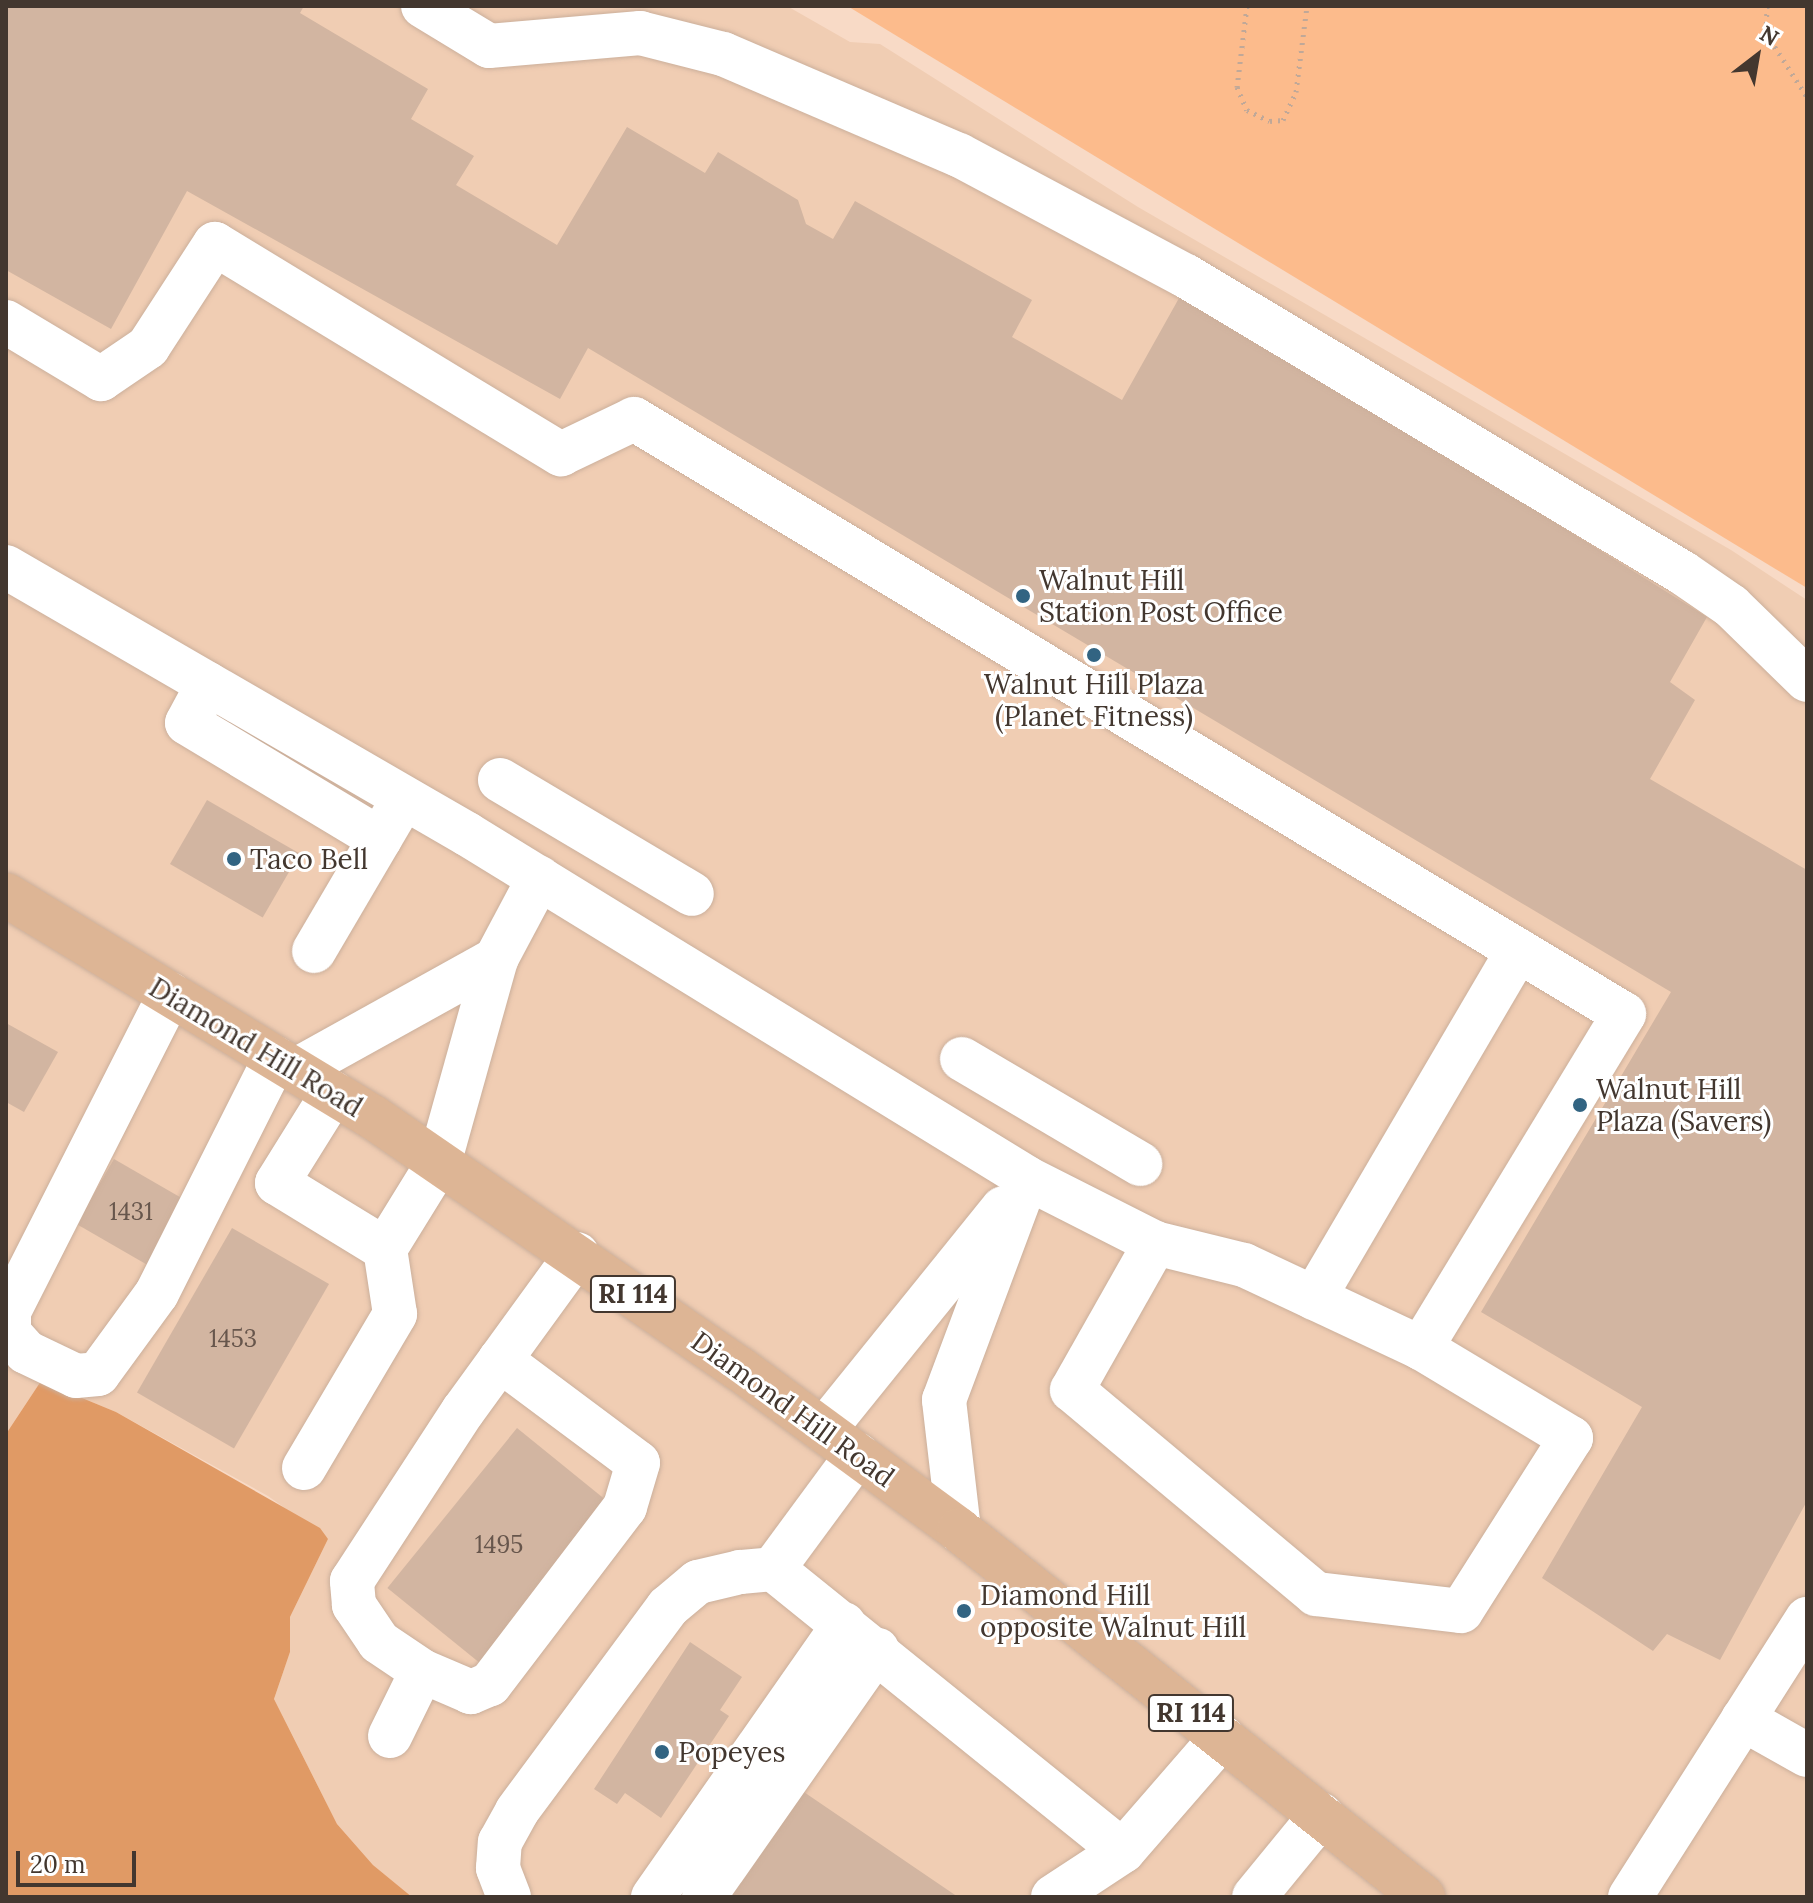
<!DOCTYPE html>
<html>
<head>
<meta charset="utf-8">
<style>
  body { margin:0 }
  #map { position:relative; width:1813px; height:1903px; overflow:hidden; background:#f8dac6; font-family:Lora,serif }
  div>[style] { position:absolute }
  .built>* { inset:0; background:#f0cdb3 }
  .green>* { inset:0; background:#fcbb8c }
  .forest>* { inset:0; background:#e09a65 }
  .building>* { inset:0; background:#d2b5a1; transform-origin:0 0 }
  .path>* { height:5px; margin-top:-2.5px; transform-origin:0; background:repeating-linear-gradient(90deg,#c0a898 0 2px,transparent 0 8px) }
  .roads { filter:drop-shadow(0 0 2px #cbaf9b) drop-shadow(0 0 2px #cbaf9b) }
  .minor>* { height:44px; margin:-22px; padding:0 22px; transform-origin:22px; border-radius:22px; background:#fff }
  .major>* { height:44px; margin:-22px; padding:0 22px; transform-origin:22px; border-radius:22px; background:#ddb595 }
  .dots>* { width:22px; height:22px; translate:-50% -50%; box-sizing:border-box; border:4px solid #fff; border-radius:50% }
  span { translate:-50% -50%; white-space:nowrap; text-align:center; line-height:1.15; -webkit-text-stroke:6px #fff; paint-order:stroke }
  .number-label { font-size:24px; color:#67564c }
  .number-label span { -webkit-text-stroke-width:0 }
  .shield-label span { padding:2px 6px; background:#fff; border:2px solid; border-radius:6px; -webkit-text-stroke-width:0 }
  .shield-label { font-size:26px; color:#43372f; font-weight:700 }
  .poi-label { font-size:28px; color:#43372f }
  .left { translate:0 -50%; text-align:left }
  .street-label { font-size:28px; color:#43372f }
  .frame { position:absolute; inset:0; border:8px solid #43372f; pointer-events:none }
  .north { position:absolute; left:1717px; top:16px; width:80px; height:80px; -webkit-text-stroke:6px #fff; paint-order:stroke; rotate:31deg; font-size:22px; font-weight:700; line-height:32px; text-align:center; color:#43372f }
  .north::after { content:''; display:block; margin:auto; width:28px; height:36px; background:#43372f; clip-path:polygon(50% 0,100% 100%,50% 72%,0 100%) }
  .scale { position:absolute; left:16px; top:1851px; width:120px; height:36px; box-sizing:border-box; border:4px solid #43372f; border-top:0; padding-left:10px; font-size:24px; line-height:28px; white-space:nowrap; color:#43372f; -webkit-text-stroke:6px #fff; paint-order:stroke }
</style>
</head>
<body>
<div id="map">
  <div class="built">
    <div style="clip-path:polygon(6px 6px,787px 6px,850px 42px,880px 44px,1138px 207px,1731px 550px,1807px 600px,1807px 1897px,412px 1897px,373px 1865px,337px 1824px,274px 1699px,290px 1652px,290px 1617px,328px 1539px,268px 1496px,116px 1412px,41px 1381px,6px 1434px)"></div>
  </div>
  <div class="green">
    <div style="clip-path:polygon(848px 6px,1807px 6px,1807px 588px,849px 7px)"></div>
  </div>
  <div class="forest">
    <div style="clip-path:polygon(41px 1381px,116px 1412px,320px 1528px,328px 1539px,290px 1617px,290px 1652px,274px 1699px,337px 1824px,373px 1865px,412px 1897px,6px 1897px,6px 1434px)"></div>
  </div>
  <div class="building">
    <div style="clip-path:polygon(6px 6px,304px 6px,300px 13px,428px 89px,411px 119px,474px 156px,456px 185px,557px 245px,627px 127px,705px 173px,718px 152px,798px 200px,806px 224px,833px 239px,855px 201px,1032px 300px,1012px 337px,1122px 400px,1183px 291px,1707px 617px,1670px 682px,1695px 700px,1650px 779px,1807px 870px,1807px 1501px,1720px 1660px,1667px 1634px,1653px 1651px,1542px 1578px,1642px 1407px,1481px 1312px,1671px 992px,588px 348px,560px 399px,187px 191px,111px 329px,6px 270px)"></div>
    <div style="left:207px;top:800px;width:107px;height:74px;rotate:30deg"></div>
    <div style="clip-path:polygon(6px 1023px,58px 1052px,24px 1112px,6px 1102px)"></div>
    <div style="left:114px;top:1159px;width:81px;height:75px;rotate:30deg"></div>
    <div style="left:232px;top:1228px;width:112px;height:190px;rotate:30deg"></div>
    <div style="left:517px;top:1428px;width:119px;height:206px;rotate:39deg"></div>
    <div style="clip-path:polygon(690px 1642px,742px 1677px,720px 1710px,729px 1716px,661px 1818px,625px 1793px,617px 1804px,594px 1789px)"></div>
    <div style="clip-path:polygon(798px 1788px,958px 1897px,723px 1897px)"></div>
  </div>
  <div class="path">
    <div style="left:1247px;top:6px;width:82px;rotate:97deg"></div>
    <div style="left:1237px;top:87px;width:25px;rotate:67deg"></div>
    <div style="left:1247px;top:110px;width:25px;rotate:26deg"></div>
    <div style="left:1270px;top:121px;width:13px;rotate:-4deg"></div>
    <div style="left:1283px;top:120px;width:31px;rotate:-65deg"></div>
    <div style="left:1296px;top:92px;width:87px;rotate:-82.7deg"></div>
    <div style="left:1767px;top:6px;width:27px;rotate:92deg"></div>
    <div style="left:1766px;top:33px;width:76px;rotate:57.4deg"></div>
  </div>
  <div class="roads">
    <div class="minor">
      <div style="left:423px;top:6px;width:77px;rotate:31.2deg"></div>
      <div style="left:489px;top:46px;width:152px;rotate:-4.9deg"></div>
      <div style="left:640px;top:33px;width:86px;rotate:14.2deg"></div>
      <div style="left:723px;top:54px;width:257px;rotate:23.2deg"></div>
      <div style="left:959px;top:155px;width:257px;rotate:28.1deg"></div>
      <div style="left:1186px;top:276px;width:579px;rotate:30.86deg"></div>
      <div style="left:1683px;top:573px;width:58px;rotate:34.5deg"></div>
      <div style="left:1731px;top:606px;width:106px;rotate:44.2deg"></div>
      <div style="left:6px;top:322px;width:111px;rotate:31deg"></div>
      <div style="left:101px;top:379px;width:57px;rotate:-34.2deg"></div>
      <div style="left:148px;top:347px;width:123px;rotate:-57deg"></div>
      <div style="left:215px;top:244px;width:405px;rotate:31.3deg"></div>
      <div style="left:561px;top:454px;width:81px;rotate:-25.6deg"></div>
      <div style="left:634px;top:419px;width:1155px;rotate:31.01deg"></div>
      <div style="left:1624px;top:1014px;width:391px;rotate:121.3deg"></div>
      <div style="left:6px;top:567px;width:533px;rotate:30.08deg"></div>
      <div style="left:467px;top:834px;width:657px;rotate:31.56deg"></div>
      <div style="left:1027px;top:1178px;width:144px;rotate:26.9deg"></div>
      <div style="left:1155px;top:1243px;width:92px;rotate:13.9deg"></div>
      <div style="left:1244px;top:1265px;width:195px;rotate:25.1deg"></div>
      <div style="left:1421px;top:1348px;width:175px;rotate:31deg"></div>
      <div style="left:1571px;top:1438px;width:205px;rotate:122.4deg"></div>
      <div style="left:1461px;top:1611px;width:146px;rotate:-173.3deg"></div>
      <div style="left:1316px;top:1594px;width:318px;rotate:-140.1deg"></div>
      <div style="left:1072px;top:1390px;width:169px;rotate:-60.5deg"></div>
      <div style="left:208px;top:684px;width:44px;rotate:118.3deg"></div>
      <div style="left:187px;top:723px;width:225px;rotate:31deg"></div>
      <div style="left:500px;top:780px;width:223px;rotate:30.7deg"></div>
      <div style="left:314px;top:951px;width:160px;rotate:-59.6deg"></div>
      <div style="left:170px;top:994px;width:356px;rotate:116.9deg"></div>
      <div style="left:9px;top:1312px;width:21px;rotate:90deg"></div>
      <div style="left:9px;top:1333px;width:25px;rotate:48deg"></div>
      <div style="left:26px;top:1352px;width:55px;rotate:25.6deg"></div>
      <div style="left:76px;top:1376px;width:22px;rotate:-5deg"></div>
      <div style="left:98px;top:1374px;width:100px;rotate:-53.9deg"></div>
      <div style="left:157px;top:1293px;width:263px;rotate:-63.3deg"></div>
      <div style="left:962px;top:1059px;width:207px;rotate:30.5deg"></div>
      <div style="left:296px;top:1070px;width:229px;rotate:-29deg"></div>
      <div style="left:333px;top:1093px;width:106px;rotate:121.9deg"></div>
      <div style="left:277px;top:1183px;width:127px;rotate:31.4deg"></div>
      <div style="left:385px;top:1249px;width:105px;rotate:-58.3deg"></div>
      <div style="left:440px;top:1160px;width:209px;rotate:-74.4deg"></div>
      <div style="left:496px;top:959px;width:92px;rotate:-62deg"></div>
      <div style="left:1314px;top:1298px;width:403px;rotate:-59.6deg"></div>
      <div style="left:500px;top:1360px;width:172px;rotate:36.7deg"></div>
      <div style="left:638px;top:1463px;width:46px;rotate:106.5deg"></div>
      <div style="left:625px;top:1507px;width:223px;rotate:127.3deg"></div>
      <div style="left:490px;top:1684px;width:21px;rotate:157deg"></div>
      <div style="left:471px;top:1692px;width:53px;rotate:-156.8deg"></div>
      <div style="left:422px;top:1671px;width:52px;rotate:-146deg"></div>
      <div style="left:379px;top:1642px;width:45px;rotate:-124deg"></div>
      <div style="left:354px;top:1605px;width:24px;rotate:-95deg"></div>
      <div style="left:352px;top:1581px;width:203px;rotate:-56.9deg"></div>
      <div style="left:463px;top:1411px;width:63px;rotate:-54deg"></div>
      <div style="left:500px;top:1360px;width:131px;rotate:-54deg"></div>
      <div style="left:824px;top:1430px;width:285px;rotate:-51.1deg"></div>
      <div style="left:304px;top:1468px;width:179px;rotate:-59.4deg"></div>
      <div style="left:395px;top:1314px;width:66px;rotate:-98.7deg"></div>
      <div style="left:959px;top:1530px;width:131px;rotate:-96.6deg"></div>
      <div style="left:944px;top:1400px;width:237px;rotate:-69.5deg"></div>
      <div style="left:773px;top:1569px;width:142px;rotate:-53.6deg"></div>
      <div style="left:1743px;top:1719px;width:73px;rotate:29.4deg"></div>
      <div style="left:390px;top:1736px;width:72px;rotate:-63.8deg"></div>
      <div style="left:509px;top:1897px;width:31px;rotate:-111deg"></div>
      <div style="left:498px;top:1868px;width:26px;rotate:-86deg"></div>
      <div style="left:500px;top:1842px;width:35px;rotate:-61deg"></div>
      <div style="left:517px;top:1811px;width:254px;rotate:-53.5deg"></div>
      <div style="left:668px;top:1607px;width:39px;rotate:-40deg"></div>
      <div style="left:698px;top:1582px;width:43px;rotate:-13.4deg"></div>
      <div style="left:740px;top:1572px;width:33px;rotate:-5deg"></div>
      <div style="left:773px;top:1569px;width:449px;rotate:38.9deg"></div>
      <div style="left:1123px;top:1851px;width:151px;rotate:-49deg"></div>
      <div style="left:653px;top:1897px;width:333px;rotate:-55deg"></div>
      <div style="left:704px;top:1897px;width:302px;rotate:-55deg"></div>
      <div style="left:1053px;top:1897px;width:84px;rotate:-33.3deg"></div>
      <div style="left:1254px;top:1897px;width:106px;rotate:-50.7deg"></div>
      <div style="left:1630px;top:1897px;width:330px;rotate:-57.5deg"></div>
    </div>
    <div class="major">
      <div style="left:6px;top:895px;width:429px;rotate:31.2deg"></div>
      <div style="left:373px;top:1117px;width:445px;rotate:34.5deg"></div>
      <div style="left:740px;top:1369px;width:272px;rotate:36.3deg"></div>
      <div style="left:959px;top:1530px;width:592px;rotate:38.34deg"></div>
    </div>
  </div>
  <div class="dots">
    <div style="left:1023px;top:596px;background:#326482"></div>
    <div style="left:1094px;top:655px;background:#326482"></div>
    <div style="left:234px;top:859px;background:#326482"></div>
    <div style="left:1580px;top:1105px;background:#326482"></div>
    <div style="left:964px;top:1611px;background:#326482"></div>
    <div style="left:662px;top:1752px;background:#326482"></div>
  </div>
  <div class="number-label">
    <span style="left:131px;top:1212px">1431</span>
    <span style="left:233px;top:1339px">1453</span>
    <span style="left:499px;top:1545px">1495</span>
  </div>
  <div class="shield-label">
    <span style="left:633px;top:1294px">RI 114</span>
    <span style="left:1191px;top:1713px">RI 114</span>
  </div>
  <div class="poi-label">
    <span class="left" style="left:1039px;top:596px">Walnut Hill<br>Station Post Office</span>
    <span style="left:1094px;top:700px">Walnut Hill Plaza<br>(Planet Fitness)</span>
    <span class="left" style="left:250px;top:859px">Taco Bell</span>
    <span class="left" style="left:1596px;top:1105px">Walnut Hill<br>Plaza (Savers)</span>
    <span class="left" style="left:980px;top:1611px">Diamond Hill<br>opposite Walnut Hill</span>
    <span class="left" style="left:678px;top:1752px">Popeyes</span>
  </div>
  <div class="street-label">
    <span style="left:256px;top:1047px;rotate:31deg">Diamond Hill Road</span>
    <span style="left:793px;top:1409px;rotate:36deg">Diamond Hill Road</span>
  </div>
  <div class="frame"></div>
  <div class="north">N</div>
  <div class="scale">20 m</div>
</div>
</body>
</html>
